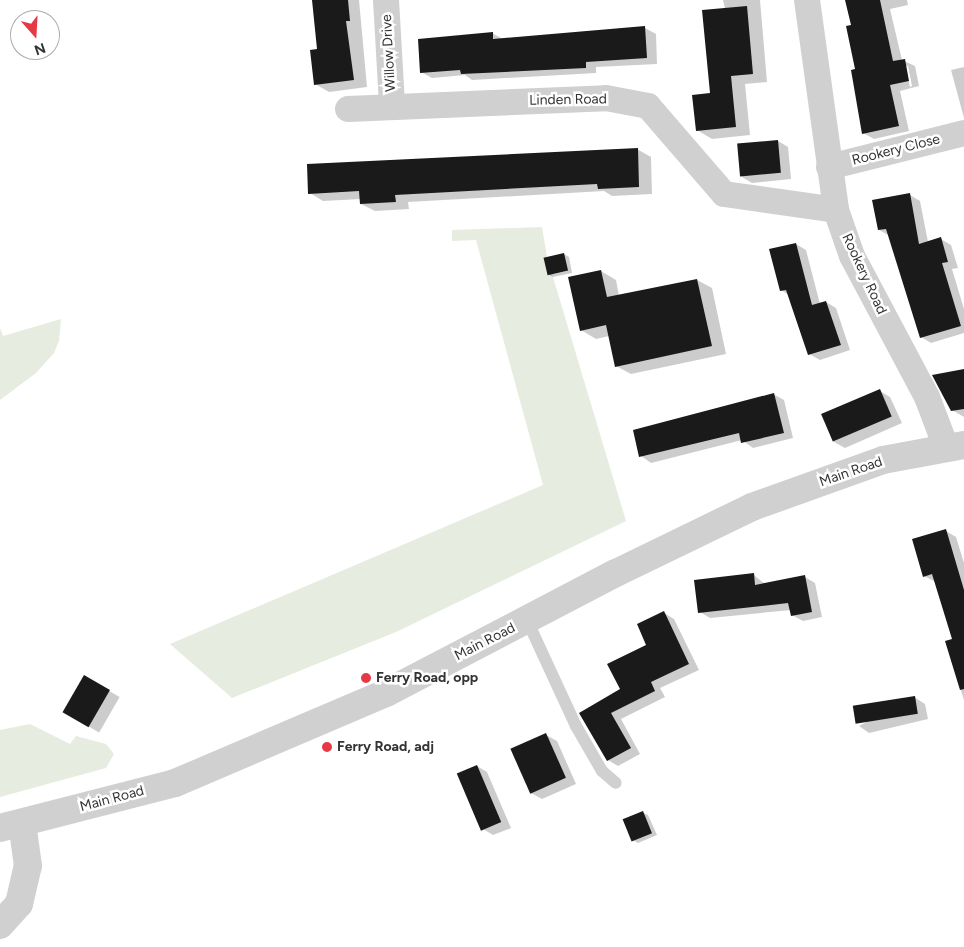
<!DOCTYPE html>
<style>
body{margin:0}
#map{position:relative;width:964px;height:947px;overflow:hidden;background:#fff;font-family:Figtree,sans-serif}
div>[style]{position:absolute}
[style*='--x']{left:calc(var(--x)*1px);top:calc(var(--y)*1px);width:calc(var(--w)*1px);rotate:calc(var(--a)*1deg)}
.green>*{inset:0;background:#e6ecdf}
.shadow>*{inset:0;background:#0003;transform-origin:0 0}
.building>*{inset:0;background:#1a1a1a;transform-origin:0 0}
.service>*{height:12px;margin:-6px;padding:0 6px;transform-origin:6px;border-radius:6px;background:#d0d0d0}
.minor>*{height:26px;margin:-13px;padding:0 13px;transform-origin:13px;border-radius:13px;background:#d0d0d0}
.tertiary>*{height:28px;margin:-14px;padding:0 14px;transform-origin:14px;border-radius:14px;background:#d0d0d0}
.dots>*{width:14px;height:14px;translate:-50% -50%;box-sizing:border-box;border:2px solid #fff;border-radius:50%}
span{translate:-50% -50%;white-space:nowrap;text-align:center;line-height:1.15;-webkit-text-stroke:5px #fff;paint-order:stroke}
.street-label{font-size:14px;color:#333}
.poi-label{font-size:14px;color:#333;font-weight:700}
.left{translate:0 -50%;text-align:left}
.north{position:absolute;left:10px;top:10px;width:50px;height:50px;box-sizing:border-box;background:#fff;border:1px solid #adadad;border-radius:50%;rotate:161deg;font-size:14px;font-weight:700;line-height:20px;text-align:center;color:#333}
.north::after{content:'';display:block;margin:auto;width:18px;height:22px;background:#e63946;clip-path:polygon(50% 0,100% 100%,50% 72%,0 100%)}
</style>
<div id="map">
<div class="green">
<i style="clip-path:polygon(542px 227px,547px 257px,626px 521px,396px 632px,232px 698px,170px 644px,543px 485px,476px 240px,452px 241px,452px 230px)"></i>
<i style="clip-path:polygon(61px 319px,59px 341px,54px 353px,36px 373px,0 400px,0 328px,3px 336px)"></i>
<i style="clip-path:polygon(30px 724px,70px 744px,76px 736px,106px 744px,114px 754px,106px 768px,0 797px,0 730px)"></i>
</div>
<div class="shadow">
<i style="clip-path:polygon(314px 0,359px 0,367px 87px,329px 92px,315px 84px,318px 50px)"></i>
<i style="clip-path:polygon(723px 0,760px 0,767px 82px,745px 84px,750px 135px,712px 139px,697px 130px,711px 94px,725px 9px)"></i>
<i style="clip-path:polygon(evenodd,846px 0,907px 0,908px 5px,890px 9px,902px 60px,915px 66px,919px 86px,900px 91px,909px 131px,874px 139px,863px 133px,852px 26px,846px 0,905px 66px,908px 66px,912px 86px,910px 87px,905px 66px)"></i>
<i style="clip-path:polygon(645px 28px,656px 34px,657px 64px,596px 67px,596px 73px,472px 80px,465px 75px,432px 78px,421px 72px,492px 33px,503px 39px)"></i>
<i style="clip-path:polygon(964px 67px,964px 118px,951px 70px)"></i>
<i style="clip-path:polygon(778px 141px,788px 147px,791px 179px,752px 183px,742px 177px)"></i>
<i style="clip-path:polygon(637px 149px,651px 157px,652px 194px,612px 196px,604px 191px,408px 202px,409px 209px,375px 211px,361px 204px,361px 199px,323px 201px,310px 193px)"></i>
<i style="clip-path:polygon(910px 195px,920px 201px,928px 242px,941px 239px,951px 245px,958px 268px,952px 269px,964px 309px,964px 333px,931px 343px,921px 337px,890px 236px,879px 230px)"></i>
<i style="clip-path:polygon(796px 244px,806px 250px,820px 304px,826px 302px,836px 308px,850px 350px,820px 360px,809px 354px,789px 295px,781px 290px)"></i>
<i style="clip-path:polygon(564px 254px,569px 257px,572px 273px,553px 277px,548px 274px)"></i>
<i style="clip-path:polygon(601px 271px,616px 280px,619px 296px,697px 280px,712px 288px,726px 354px,631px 374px,616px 366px,609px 336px,596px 339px,581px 330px)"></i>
<i style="clip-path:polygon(964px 370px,964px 417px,952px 410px)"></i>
<i style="clip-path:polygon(880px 391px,890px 397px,902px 423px,845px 448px,834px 442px,823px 415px)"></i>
<i style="clip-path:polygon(773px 394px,784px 400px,793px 438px,753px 448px,742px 440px,651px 463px,641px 456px)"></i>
<i style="clip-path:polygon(946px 531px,956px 537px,964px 563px,964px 700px,946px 642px,954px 640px,936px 582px,924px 576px)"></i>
<i style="clip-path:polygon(754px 575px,765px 584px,805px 577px,815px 583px,822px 617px,803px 621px,792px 615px,791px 610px,710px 618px,700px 612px)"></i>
<i style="clip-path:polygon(664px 613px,674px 619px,699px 670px,660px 688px,665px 697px,621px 719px,640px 754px,618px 766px,608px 760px,580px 713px,622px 690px)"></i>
<i style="left:85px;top:677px;width:40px;height:41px;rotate:30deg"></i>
<i style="clip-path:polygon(914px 697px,925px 704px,928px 719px,869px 733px,859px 726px)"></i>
<i style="clip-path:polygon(546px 735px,557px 741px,576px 784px,542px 799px,531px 793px)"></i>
<i style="clip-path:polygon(477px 766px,487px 772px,511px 828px,493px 835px,483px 829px)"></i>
<i style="clip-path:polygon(643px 813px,648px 815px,657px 835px,638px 843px,633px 840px)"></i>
</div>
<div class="building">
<i style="clip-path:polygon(312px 0,348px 0,350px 21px,346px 21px,354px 80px,314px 85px,310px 50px,317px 49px)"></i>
<i style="clip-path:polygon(845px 0,880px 0,893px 61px,905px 59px,909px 81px,890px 85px,899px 126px,862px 134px,851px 70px,855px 69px,846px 26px,851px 25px)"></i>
<i style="clip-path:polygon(747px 6px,753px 74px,731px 76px,736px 127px,696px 131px,692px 95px,710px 93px,702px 10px)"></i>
<i style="clip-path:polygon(645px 26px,647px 58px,586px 62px,586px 68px,461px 74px,460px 70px,420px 73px,418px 39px,493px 32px,493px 39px)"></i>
<i style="left:778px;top:140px;width:33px;height:41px;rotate:85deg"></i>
<i style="clip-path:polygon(638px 148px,639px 187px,598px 189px,597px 184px,395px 195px,396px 202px,360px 204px,359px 191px,308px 194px,307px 164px)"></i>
<i style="clip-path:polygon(910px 193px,919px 244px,941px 237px,948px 262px,942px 263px,961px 326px,920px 338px,886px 229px,878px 230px,872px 200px)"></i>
<i style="clip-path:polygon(796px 243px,812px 305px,826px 301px,841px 345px,808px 355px,786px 290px,780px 291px,769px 249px)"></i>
<i style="left:564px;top:253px;width:18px;height:21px;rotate:77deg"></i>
<i style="clip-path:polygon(601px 270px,607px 297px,697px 279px,712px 346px,615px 367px,606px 325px,580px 331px,568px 277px)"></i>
<i style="clip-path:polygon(964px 369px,964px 409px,951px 411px,932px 375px)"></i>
<i style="left:880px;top:389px;width:30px;height:64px;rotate:67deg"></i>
<i style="clip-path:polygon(774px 393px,784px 433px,741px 443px,739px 433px,639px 457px,633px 430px)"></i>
<i style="clip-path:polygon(946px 529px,964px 590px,964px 689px,960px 690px,945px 641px,952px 639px,932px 574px,923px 577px,912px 539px)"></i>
<i style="clip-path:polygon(754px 573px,755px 585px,805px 575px,812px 612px,791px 616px,788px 603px,698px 613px,694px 580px)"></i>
<i style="clip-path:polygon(664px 611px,689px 664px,651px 682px,655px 691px,611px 713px,631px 748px,607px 761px,579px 713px,620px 689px,607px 664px,646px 645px,637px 624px)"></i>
<i style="left:84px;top:675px;width:30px;height:43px;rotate:30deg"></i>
<i style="left:915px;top:696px;width:18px;height:63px;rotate:81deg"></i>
<i style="left:546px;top:733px;width:49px;height:39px;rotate:66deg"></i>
<i style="left:477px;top:765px;width:62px;height:22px;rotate:67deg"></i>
<i style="left:643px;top:811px;width:24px;height:22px;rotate:68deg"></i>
</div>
<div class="service">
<i style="--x:527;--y:620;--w:117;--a:65.2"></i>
<i style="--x:576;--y:726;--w:52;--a:60"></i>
<i style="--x:602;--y:771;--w:18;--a:41"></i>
</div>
<div class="minor">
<i style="--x:386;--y:0;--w:105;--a:86.7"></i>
<i style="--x:807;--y:0;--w:212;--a:82.1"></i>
<i style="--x:836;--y:210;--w:49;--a:70.8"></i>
<i style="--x:852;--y:256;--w:160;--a:62"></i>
<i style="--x:927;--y:397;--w:53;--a:69.2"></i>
<i style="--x:348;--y:109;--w:258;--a:-2.4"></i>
<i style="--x:606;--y:98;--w:43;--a:10.8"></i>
<i style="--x:648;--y:106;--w:116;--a:49.2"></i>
<i style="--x:724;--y:194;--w:113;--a:8.1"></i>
<i style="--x:829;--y:167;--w:139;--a:-14.1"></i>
</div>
<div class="tertiary">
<i style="--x:0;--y:828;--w:181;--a:-14.4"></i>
<i style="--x:175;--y:783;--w:229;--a:-23.1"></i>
<i style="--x:386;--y:693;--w:259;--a:-27.6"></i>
<i style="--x:616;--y:573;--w:151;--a:-25.9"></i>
<i style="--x:752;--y:507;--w:139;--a:-19.7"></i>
<i style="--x:883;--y:460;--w:82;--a:-10.5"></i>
<i style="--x:0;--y:925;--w:28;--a:-48"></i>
<i style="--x:19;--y:904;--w:39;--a:-77"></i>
<i style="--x:28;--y:866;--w:43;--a:-97.9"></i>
</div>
<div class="dots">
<i style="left:366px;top:678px;background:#e63946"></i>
<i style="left:327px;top:747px;background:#e63946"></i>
</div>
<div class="street-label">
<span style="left:389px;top:53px;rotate:-93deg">Willow Drive</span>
<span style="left:568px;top:100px;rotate:-1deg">Linden Road</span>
<span style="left:896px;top:150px;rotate:-14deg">Rookery Close</span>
<span style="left:864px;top:274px;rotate:65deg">Rookery Road</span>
<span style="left:851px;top:472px;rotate:-19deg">Main Road</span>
<span style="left:485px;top:642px;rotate:-27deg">Main Road</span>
<span style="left:112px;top:799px;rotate:-15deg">Main Road</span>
</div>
<div class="poi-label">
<span class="left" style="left:376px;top:678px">Ferry Road, opp</span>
<span class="left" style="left:337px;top:747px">Ferry Road, adj</span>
</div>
<div class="north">N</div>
</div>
